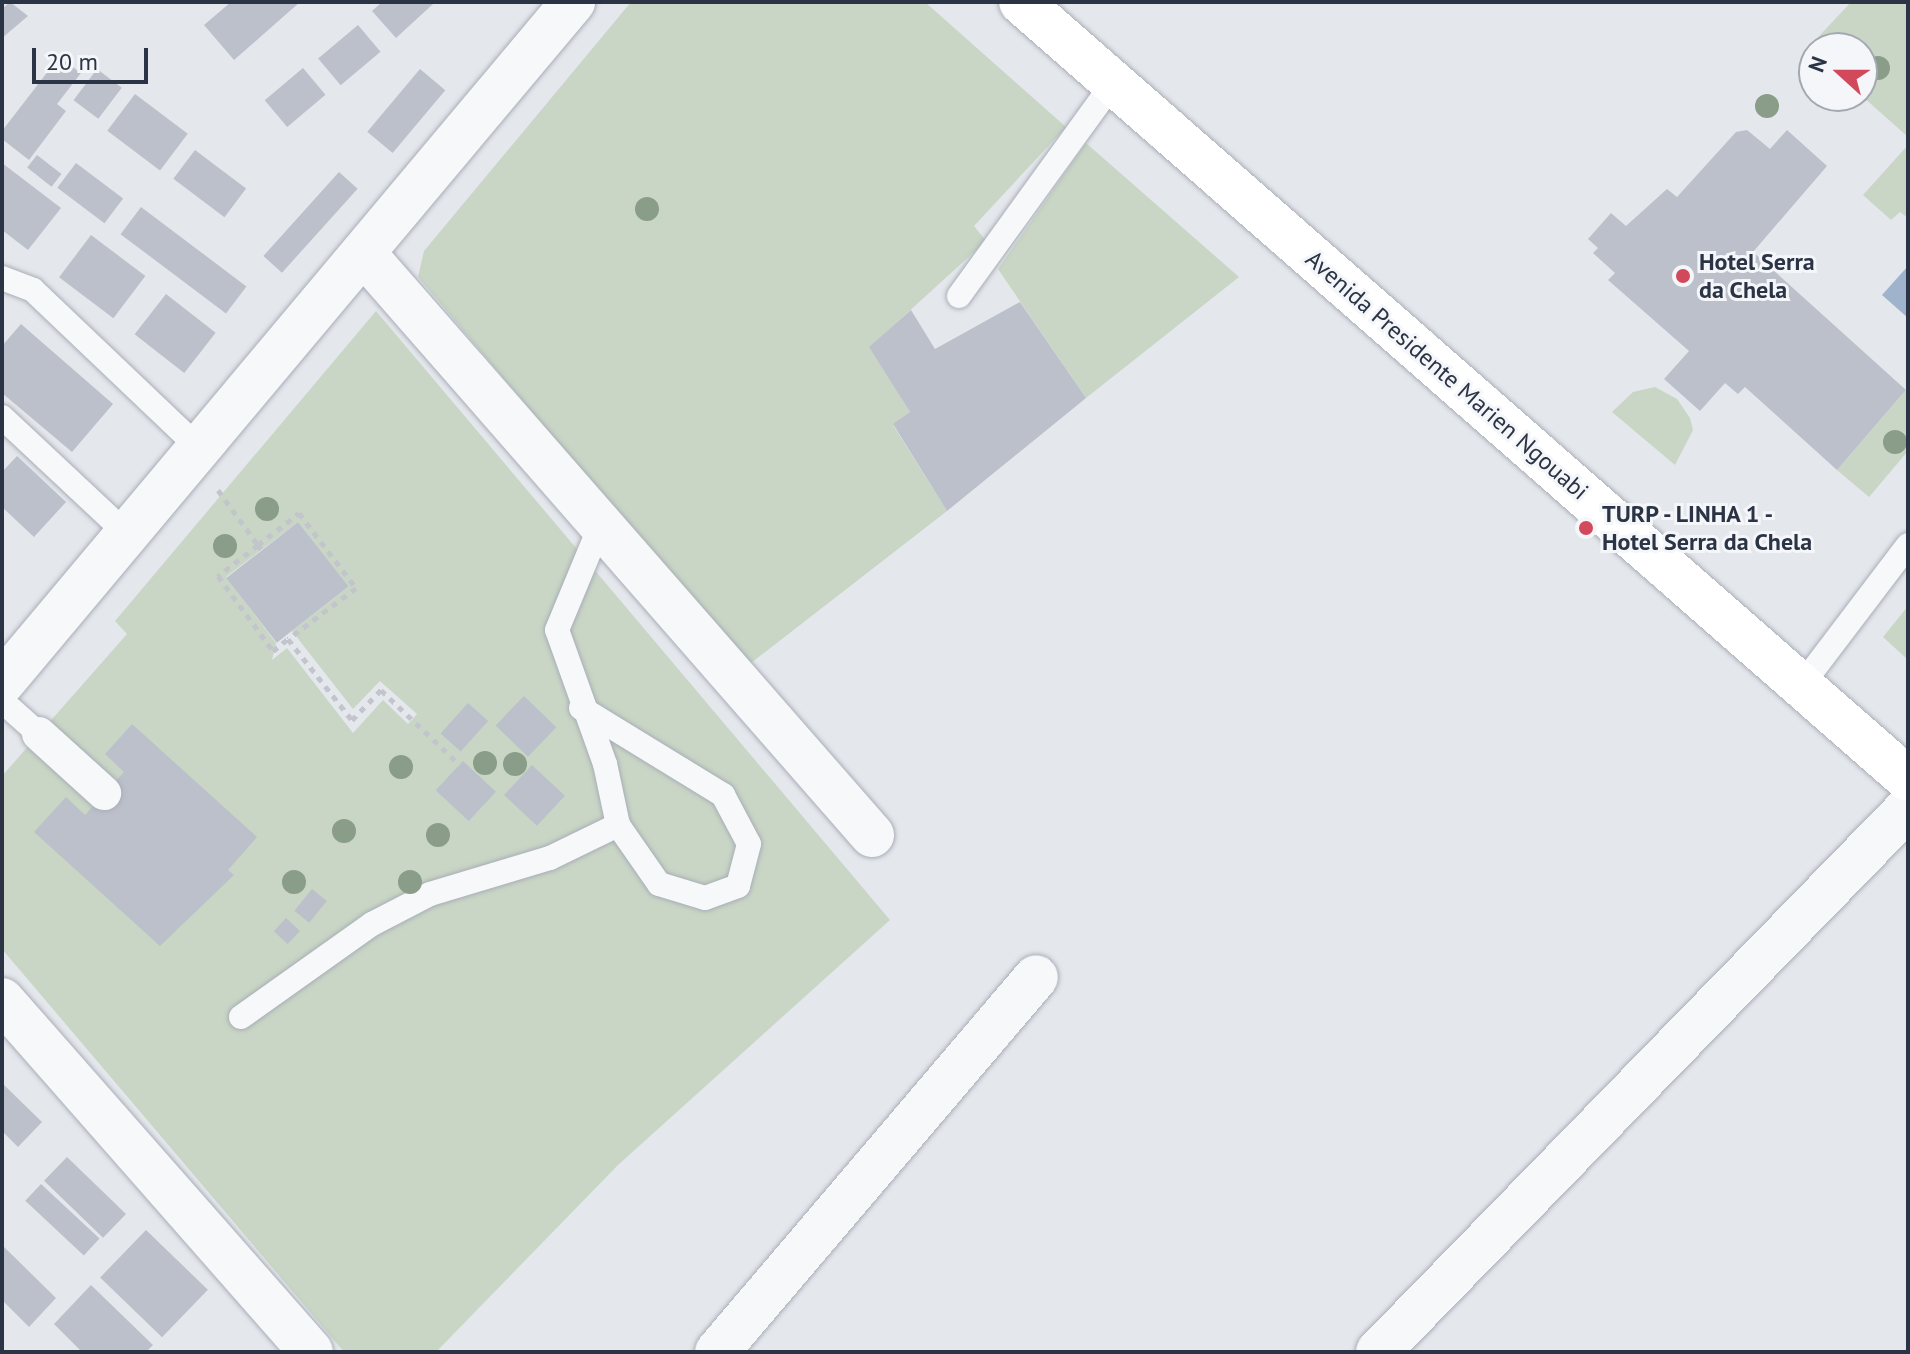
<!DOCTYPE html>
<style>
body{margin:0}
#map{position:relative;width:1910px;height:1354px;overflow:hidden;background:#e4e7ec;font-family:"PT Sans",sans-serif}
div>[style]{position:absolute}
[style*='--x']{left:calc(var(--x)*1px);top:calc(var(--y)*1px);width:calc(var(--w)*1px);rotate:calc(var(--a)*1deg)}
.green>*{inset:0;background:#c9d6c5}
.water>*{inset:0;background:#9fb4cc}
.building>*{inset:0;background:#bbc0ca;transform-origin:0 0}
.path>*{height:5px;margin-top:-2.5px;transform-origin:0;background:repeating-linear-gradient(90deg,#c2c5cb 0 6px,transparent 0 12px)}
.roads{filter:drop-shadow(0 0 2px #a9aeb7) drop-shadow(0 0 2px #a9aeb7)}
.service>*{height:24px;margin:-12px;padding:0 12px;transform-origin:12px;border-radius:12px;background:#f7f8fa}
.pedestrian>*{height:34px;margin:-17px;padding:0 17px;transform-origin:17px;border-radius:17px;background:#f7f8fa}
.minor>*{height:44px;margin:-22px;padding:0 22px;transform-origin:22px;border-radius:22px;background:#f7f8fa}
.primary>*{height:44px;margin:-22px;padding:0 22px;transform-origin:22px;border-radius:22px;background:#fff}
.trees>*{width:24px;height:24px;margin:-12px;border-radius:50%;background:#899d89}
.dots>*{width:22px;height:22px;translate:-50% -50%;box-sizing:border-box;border:4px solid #f4f6f9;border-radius:50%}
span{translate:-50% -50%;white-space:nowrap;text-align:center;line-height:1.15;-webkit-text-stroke:6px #f4f6f9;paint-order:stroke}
.poi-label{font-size:24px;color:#2b3445;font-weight:700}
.left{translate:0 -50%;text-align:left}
.street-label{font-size:24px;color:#2b3445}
.frame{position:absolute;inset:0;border:4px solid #2b3445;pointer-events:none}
.north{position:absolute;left:1798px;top:32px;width:80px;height:80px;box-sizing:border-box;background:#f4f6f9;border:2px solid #a4a8b1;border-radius:50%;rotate:291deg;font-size:22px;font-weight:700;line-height:32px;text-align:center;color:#2b3445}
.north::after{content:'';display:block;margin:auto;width:28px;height:36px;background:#d1495b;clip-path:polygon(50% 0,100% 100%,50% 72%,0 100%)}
.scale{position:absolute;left:32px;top:48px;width:116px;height:36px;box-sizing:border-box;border:4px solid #2b3445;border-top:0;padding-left:10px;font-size:24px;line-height:28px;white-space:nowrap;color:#2b3445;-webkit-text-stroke:6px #f4f6f9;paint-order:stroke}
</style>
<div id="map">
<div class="green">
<i style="clip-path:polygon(631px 2px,925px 2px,1066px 127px,974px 226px,986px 241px,870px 347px,910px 412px,893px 425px,947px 511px,747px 666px,418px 277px,424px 251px)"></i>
<i style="clip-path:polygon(1851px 2px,1908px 2px,1908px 137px,1862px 96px,1862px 48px,1814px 48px,1814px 53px,1808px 48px)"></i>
<i style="clip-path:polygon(1086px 143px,1239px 277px,1086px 398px,998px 269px)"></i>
<i style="clip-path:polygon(1908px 145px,1908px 218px,1900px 212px,1891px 220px,1863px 195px)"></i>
<i style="clip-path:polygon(evenodd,376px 311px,890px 920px,618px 1165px,436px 1352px,344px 1352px,2px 949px,2px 776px,127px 634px,115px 621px,376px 311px,298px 522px,348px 587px,292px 631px,353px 709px,380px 681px,417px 714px,408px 724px,383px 700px,353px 733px,287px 648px,272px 660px,276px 643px,226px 577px,298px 522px)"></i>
<i style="clip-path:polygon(1655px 387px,1677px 399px,1690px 418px,1693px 430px,1675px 465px,1612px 412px,1633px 392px)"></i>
<i style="clip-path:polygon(1908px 388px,1908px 451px,1869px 497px,1837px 470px)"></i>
<i style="clip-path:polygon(1908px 606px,1908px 660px,1883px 637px)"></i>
</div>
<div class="water">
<i style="clip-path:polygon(1908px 266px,1908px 318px,1882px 295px)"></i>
</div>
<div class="building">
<i style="clip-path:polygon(10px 2px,28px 16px,2px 38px,2px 9px)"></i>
<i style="clip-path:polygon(231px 2px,300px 2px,234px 60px,204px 25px)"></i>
<i style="clip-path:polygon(382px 2px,431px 2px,433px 4px,396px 38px,372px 11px)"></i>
<i style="left:358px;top:25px;width:35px;height:52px;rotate:50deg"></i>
<i style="clip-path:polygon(59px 57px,81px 73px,57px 104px,66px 111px,29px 160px,2px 139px,2px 131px)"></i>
<i style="left:303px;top:68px;width:35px;height:50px;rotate:50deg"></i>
<i style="left:97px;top:69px;width:31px;height:39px;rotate:37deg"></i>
<i style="left:420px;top:69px;width:33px;height:82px;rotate:40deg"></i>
<i style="left:135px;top:94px;width:66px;height:46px;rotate:37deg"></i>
<i style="clip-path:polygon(1747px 130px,1770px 149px,1787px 130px,1827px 166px,1753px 252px,1906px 390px,1837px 470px,1745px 387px,1738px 394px,1725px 383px,1700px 411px,1664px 379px,1689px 351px,1608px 280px,1615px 273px,1593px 253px,1598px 248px,1588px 239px,1611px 213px,1626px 226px,1667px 189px,1677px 197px,1736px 132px)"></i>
<i style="left:195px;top:150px;width:64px;height:36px;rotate:37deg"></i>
<i style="left:37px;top:155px;width:31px;height:16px;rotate:38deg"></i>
<i style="clip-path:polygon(2px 163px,61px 208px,28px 250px,2px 230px)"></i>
<i style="left:76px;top:163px;width:59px;height:31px;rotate:37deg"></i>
<i style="left:339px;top:172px;width:25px;height:113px;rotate:42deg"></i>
<i style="left:141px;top:207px;width:132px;height:34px;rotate:37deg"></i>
<i style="left:91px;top:235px;width:68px;height:53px;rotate:37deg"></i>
<i style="left:166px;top:294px;width:63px;height:51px;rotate:38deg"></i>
<i style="clip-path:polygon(1020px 302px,1086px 398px,947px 511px,893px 424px,910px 412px,869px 347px,911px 310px,935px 349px)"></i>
<i style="clip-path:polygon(21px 324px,113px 404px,72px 452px,2px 393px,2px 346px)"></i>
<i style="clip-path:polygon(17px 456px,66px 502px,34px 537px,2px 507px,2px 472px)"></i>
<i style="left:298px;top:522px;width:82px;height:91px;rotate:52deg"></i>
<i style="left:524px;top:696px;width:45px;height:41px;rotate:44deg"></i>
<i style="left:468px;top:703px;width:27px;height:41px;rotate:42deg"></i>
<i style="clip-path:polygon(132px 724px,257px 837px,228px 870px,234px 875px,160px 946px,34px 832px,66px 797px,85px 815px,124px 772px,105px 754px)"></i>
<i style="left:463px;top:761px;width:45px;height:40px;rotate:43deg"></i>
<i style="left:532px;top:765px;width:45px;height:41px;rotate:43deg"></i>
<i style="left:312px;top:889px;width:19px;height:28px;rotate:39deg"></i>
<i style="left:286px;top:918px;width:19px;height:18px;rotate:43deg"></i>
<i style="clip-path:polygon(2px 1083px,42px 1122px,18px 1147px,2px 1131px)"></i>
<i style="left:67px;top:1157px;width:82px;height:33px;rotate:44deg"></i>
<i style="left:41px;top:1184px;width:80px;height:23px;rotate:43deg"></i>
<i style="left:146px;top:1230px;width:86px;height:66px;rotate:44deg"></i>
<i style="clip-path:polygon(2px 1245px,56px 1298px,29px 1327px,2px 1300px)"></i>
<i style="clip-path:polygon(91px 1285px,153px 1345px,146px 1352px,82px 1352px,54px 1324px)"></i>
</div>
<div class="path">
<i style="--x:218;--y:490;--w:68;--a:54"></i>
<i style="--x:258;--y:545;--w:51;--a:142.2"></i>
<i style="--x:218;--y:576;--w:93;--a:53.7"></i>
<i style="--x:273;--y:651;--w:19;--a:-39"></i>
<i style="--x:261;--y:549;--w:5;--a:-127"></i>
<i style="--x:258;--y:545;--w:52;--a:-38"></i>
<i style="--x:299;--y:513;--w:94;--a:52.8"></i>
<i style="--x:356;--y:588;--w:85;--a:143.1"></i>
<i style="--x:288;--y:639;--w:103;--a:51.7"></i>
<i style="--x:352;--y:720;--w:42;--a:-46"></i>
<i style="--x:381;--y:690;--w:109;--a:43.5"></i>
</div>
<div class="roads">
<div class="service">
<i style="--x:2;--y:278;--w:33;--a:21"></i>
<i style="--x:33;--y:290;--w:231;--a:43.6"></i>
<i style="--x:959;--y:296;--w:263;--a:-54.1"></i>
<i style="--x:2;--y:417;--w:173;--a:43.1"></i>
<i style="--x:1801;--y:686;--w:177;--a:-52.8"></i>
<i style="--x:2;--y:701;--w:50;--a:41.7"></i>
<i style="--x:581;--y:708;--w:167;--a:31.5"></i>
<i style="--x:723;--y:795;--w:55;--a:62"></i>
<i style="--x:749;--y:844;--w:43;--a:104.7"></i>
<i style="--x:738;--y:886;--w:35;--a:160"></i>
<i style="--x:705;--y:898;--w:48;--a:-163.1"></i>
<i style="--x:659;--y:884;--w:72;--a:-124.8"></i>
<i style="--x:241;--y:1017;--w:161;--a:-35.4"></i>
<i style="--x:372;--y:924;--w:65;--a:-27.3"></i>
<i style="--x:430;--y:894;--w:125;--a:-16.7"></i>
<i style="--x:550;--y:858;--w:76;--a:-25.9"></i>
<i style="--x:618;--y:825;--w:62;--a:-102"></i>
<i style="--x:605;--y:764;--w:142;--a:-109.7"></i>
<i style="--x:557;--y:630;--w:113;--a:-67.5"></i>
</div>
<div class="pedestrian">
<i style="--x:39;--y:734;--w:88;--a:42.2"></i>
</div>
<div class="minor">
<i style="--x:366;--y:256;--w:769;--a:48.85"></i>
<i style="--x:2;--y:683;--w:889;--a:-50.02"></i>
<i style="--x:2;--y:1000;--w:468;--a:48.7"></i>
<i style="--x:717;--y:1352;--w:492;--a:-49.6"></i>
<i style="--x:1378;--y:1352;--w:759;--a:-45.75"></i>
</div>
<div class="primary">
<i style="--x:1021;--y:2;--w:1179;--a:41.22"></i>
</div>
</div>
<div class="trees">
<i style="left:1878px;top:68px"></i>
<i style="left:1767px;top:106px"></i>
<i style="left:647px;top:209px"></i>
<i style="left:1895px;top:442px"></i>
<i style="left:267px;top:509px"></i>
<i style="left:225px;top:546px"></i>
<i style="left:485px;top:763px"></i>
<i style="left:515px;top:764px"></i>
<i style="left:401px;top:767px"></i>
<i style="left:344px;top:831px"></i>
<i style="left:438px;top:835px"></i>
<i style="left:294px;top:882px"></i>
<i style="left:410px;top:882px"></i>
</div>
<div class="dots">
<i style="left:1683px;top:276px;background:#d1495b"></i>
<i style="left:1586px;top:528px;background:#d1495b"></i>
</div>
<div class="poi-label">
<span class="left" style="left:1699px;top:276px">Hotel Serra<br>da Chela</span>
<span class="left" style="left:1602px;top:528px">TURP - LINHA 1 -<br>Hotel Serra da Chela</span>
</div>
<div class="street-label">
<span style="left:1447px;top:375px;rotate:41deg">Avenida Presidente Marien Ngouabi</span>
</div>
<div class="frame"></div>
<div class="north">N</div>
<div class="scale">20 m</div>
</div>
